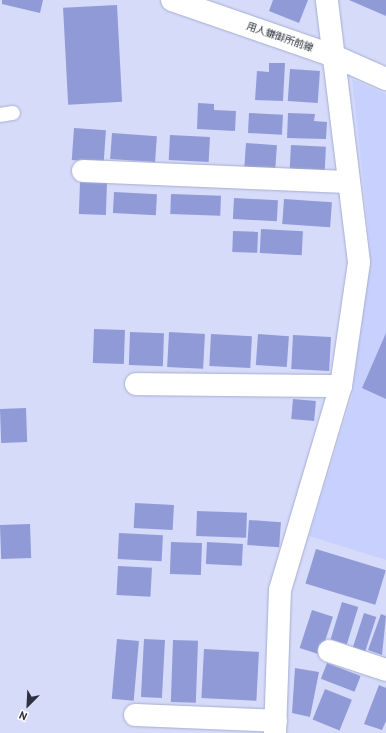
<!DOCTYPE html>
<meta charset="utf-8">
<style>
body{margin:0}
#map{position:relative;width:386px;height:733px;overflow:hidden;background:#d5dbf9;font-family:"PT Sans","Noto Sans JP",sans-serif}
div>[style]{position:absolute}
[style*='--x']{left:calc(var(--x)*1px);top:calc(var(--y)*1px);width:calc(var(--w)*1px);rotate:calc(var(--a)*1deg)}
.built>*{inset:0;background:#c8d1fd}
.building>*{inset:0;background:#909ad7;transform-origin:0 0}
.roads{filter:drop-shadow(0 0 1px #a6add1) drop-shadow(0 0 1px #a6add1)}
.lane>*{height:14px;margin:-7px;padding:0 7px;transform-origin:7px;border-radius:7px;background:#fff}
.street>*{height:22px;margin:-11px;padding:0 11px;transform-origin:11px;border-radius:11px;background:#fff}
span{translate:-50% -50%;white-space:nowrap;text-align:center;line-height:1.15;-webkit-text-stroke:3px #fefefe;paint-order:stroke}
.street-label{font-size:10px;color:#2e313f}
.north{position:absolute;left:8px;top:685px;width:40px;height:40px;-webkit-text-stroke:3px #fefefe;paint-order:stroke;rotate:204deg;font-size:11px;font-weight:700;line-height:16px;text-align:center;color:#2e313f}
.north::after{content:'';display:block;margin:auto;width:14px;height:18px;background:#2e313f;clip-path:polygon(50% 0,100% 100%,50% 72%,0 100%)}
</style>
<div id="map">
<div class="built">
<i style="clip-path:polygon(352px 79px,386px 94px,386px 560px,309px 536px,352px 396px,370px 248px)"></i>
</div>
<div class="building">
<i style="clip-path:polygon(2px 0,43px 0,40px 13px,2px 4px)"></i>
<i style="clip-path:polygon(273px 0,308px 0,299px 23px,269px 11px)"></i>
<i style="clip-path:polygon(349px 0,386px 0,386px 16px)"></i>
<i style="left:117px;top:5px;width:97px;height:54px;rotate:87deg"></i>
<i style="clip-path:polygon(269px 63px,285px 63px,283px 101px,255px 100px,257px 71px,269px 72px)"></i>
<i style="left:290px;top:69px;width:30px;height:32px;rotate:4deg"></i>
<i style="clip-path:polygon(198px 103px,214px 104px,214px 110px,236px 111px,235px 131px,197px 129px)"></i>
<i style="left:249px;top:113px;width:34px;height:20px;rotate:3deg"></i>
<i style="clip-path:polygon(288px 113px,315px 114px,314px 121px,327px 122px,326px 139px,287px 138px)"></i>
<i style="left:74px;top:128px;width:32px;height:32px;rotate:4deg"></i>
<i style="left:112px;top:133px;width:45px;height:26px;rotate:4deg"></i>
<i style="left:170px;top:135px;width:40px;height:25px;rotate:3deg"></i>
<i style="left:246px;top:143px;width:31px;height:25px;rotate:4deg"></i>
<i style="left:291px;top:145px;width:35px;height:25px;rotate:3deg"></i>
<i style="left:80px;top:182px;width:27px;height:32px;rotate:2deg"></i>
<i style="left:114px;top:192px;width:43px;height:21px;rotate:3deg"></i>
<i style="left:171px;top:194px;width:50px;height:20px;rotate:2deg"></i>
<i style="left:234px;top:198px;width:44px;height:21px;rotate:3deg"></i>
<i style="left:284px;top:199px;width:48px;height:25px;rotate:4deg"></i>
<i style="left:261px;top:229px;width:42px;height:24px;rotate:3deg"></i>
<i style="left:233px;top:231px;width:25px;height:21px;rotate:2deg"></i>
<i style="left:94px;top:329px;width:31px;height:34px;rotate:2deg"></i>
<i style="left:130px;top:332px;width:34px;height:33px;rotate:2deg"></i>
<i style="left:169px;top:332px;width:36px;height:35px;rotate:3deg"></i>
<i style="clip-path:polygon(386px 333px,386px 399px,362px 388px)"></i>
<i style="left:211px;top:334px;width:41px;height:32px;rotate:3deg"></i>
<i style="left:258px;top:334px;width:31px;height:31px;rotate:4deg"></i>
<i style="left:293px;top:335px;width:38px;height:34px;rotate:3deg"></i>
<i style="left:293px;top:399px;width:23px;height:20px;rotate:5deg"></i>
<i style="left:26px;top:408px;width:34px;height:26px;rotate:88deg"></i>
<i style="left:135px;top:503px;width:39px;height:25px;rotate:3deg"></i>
<i style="left:197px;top:511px;width:50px;height:25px;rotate:2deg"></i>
<i style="left:249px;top:520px;width:32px;height:25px;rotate:4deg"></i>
<i style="left:30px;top:524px;width:34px;height:30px;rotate:88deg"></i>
<i style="left:119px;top:533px;width:44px;height:26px;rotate:3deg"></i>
<i style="left:171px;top:542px;width:31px;height:32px;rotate:2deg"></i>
<i style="left:207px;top:542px;width:36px;height:22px;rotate:3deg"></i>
<i style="left:316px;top:549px;width:73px;height:36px;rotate:17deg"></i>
<i style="left:118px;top:566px;width:34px;height:29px;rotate:3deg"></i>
<i style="left:342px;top:602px;width:17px;height:39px;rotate:17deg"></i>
<i style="left:312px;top:610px;width:22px;height:40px;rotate:18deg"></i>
<i style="left:364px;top:613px;width:13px;height:36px;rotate:18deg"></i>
<i style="clip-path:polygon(381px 614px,386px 616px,382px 655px,368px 650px)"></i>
<i style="left:117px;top:639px;width:22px;height:60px;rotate:5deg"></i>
<i style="left:144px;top:639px;width:21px;height:58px;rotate:3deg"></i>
<i style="left:173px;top:640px;width:25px;height:62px;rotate:2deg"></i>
<i style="left:204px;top:649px;width:55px;height:49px;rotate:3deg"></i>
<i style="left:327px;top:663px;width:36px;height:17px;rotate:21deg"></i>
<i style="clip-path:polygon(295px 668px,319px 672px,310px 717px,292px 713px)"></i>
<i style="clip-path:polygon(379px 685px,386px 688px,386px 721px,382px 730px,364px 724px)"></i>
<i style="left:325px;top:689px;width:29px;height:33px;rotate:22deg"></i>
</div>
<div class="roads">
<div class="lane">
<i style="--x:0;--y:115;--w:13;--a:-9"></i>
</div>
<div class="street">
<i style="--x:172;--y:0;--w:171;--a:19.1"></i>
<i style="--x:334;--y:56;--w:57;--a:23.9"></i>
<i style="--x:83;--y:171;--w:265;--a:2.4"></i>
<i style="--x:136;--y:384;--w:205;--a:0.6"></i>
<i style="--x:329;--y:651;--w:60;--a:18.4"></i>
<i style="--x:135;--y:715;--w:141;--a:2.4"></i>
<i style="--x:275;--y:733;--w:143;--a:-88"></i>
<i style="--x:280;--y:590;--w:213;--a:-73.4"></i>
<i style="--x:341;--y:386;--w:125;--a:-81.7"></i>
<i style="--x:359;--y:262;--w:264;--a:-97"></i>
</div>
</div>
<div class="street-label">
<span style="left:280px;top:37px;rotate:19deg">用人鎌御所前線</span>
</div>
<div class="north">N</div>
</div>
